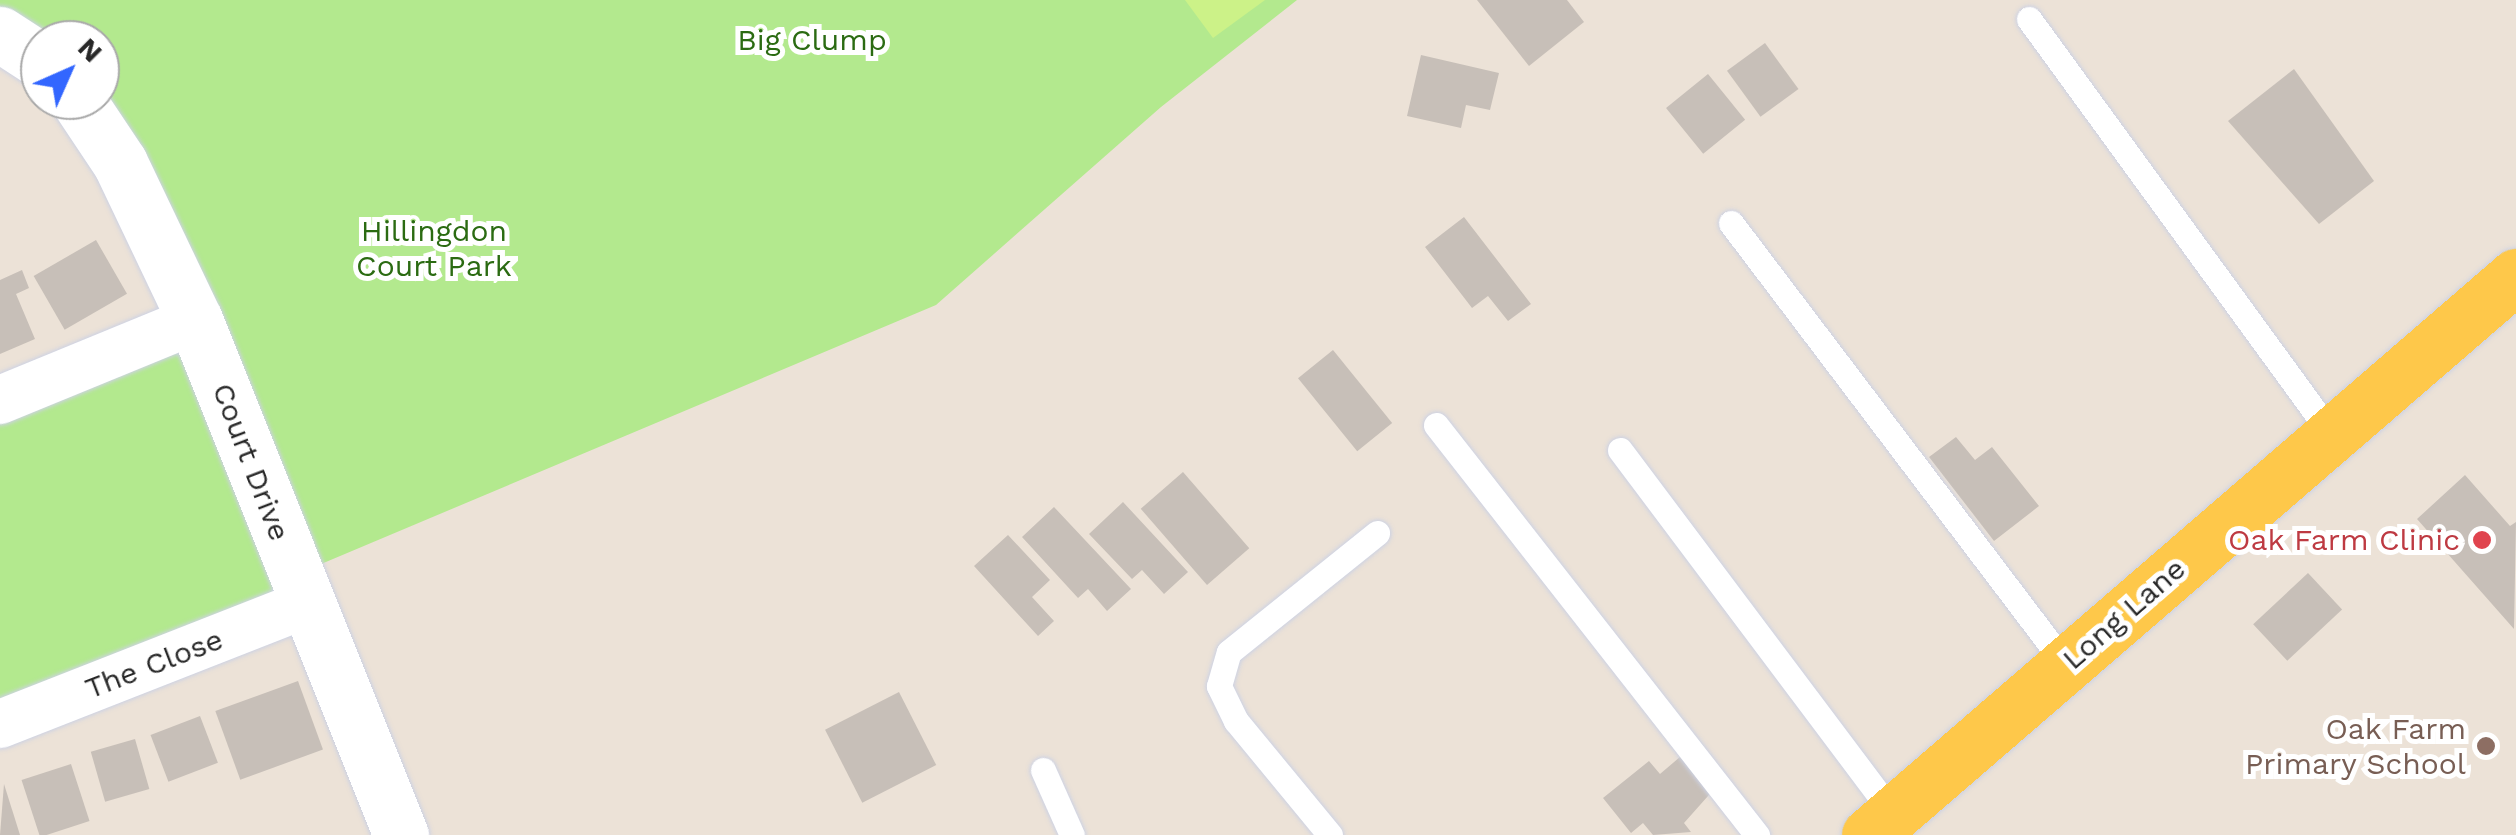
<!DOCTYPE html>
<style>
body{margin:0}
#map{position:relative;width:2516px;height:835px;overflow:hidden;background:#ece2d7;font-family:"Work Sans",sans-serif}
div>[style]{position:absolute}
[style*='--x']{left:calc(var(--x)*1px);top:calc(var(--y)*1px);width:calc(var(--w)*1px);rotate:calc(var(--a)*1deg)}
.green>*{inset:0;background:#b3e98e}
.pitch>*{inset:0;background:#ccf288}
.building>*{inset:0;background:#c7bfb8;transform-origin:0 0}
.roads{filter:drop-shadow(0 0 2px #cdd2e3) drop-shadow(0 0 2px #cdd2e3)}
.service>*{height:25px;margin:-12.5px;padding:0 12.5px;transform-origin:12.5px;border-radius:12.5px;background:#fff}
.minor>*{height:48px;margin:-24px;padding:0 24px;transform-origin:24px;border-radius:24px;background:#fff}
.tertiary>*{height:55px;margin:-27.5px;padding:0 27.5px;transform-origin:27.5px;border-radius:27.5px;background:#fff}
.primary>*{height:55px;margin:-27.5px;padding:0 27.5px;transform-origin:27.5px;border-radius:27.5px;background:#fec84a}
.dots>*{width:28px;height:28px;translate:-50% -50%;box-sizing:border-box;border:5px solid #fff;border-radius:50%}
span{translate:-50% -50%;white-space:nowrap;text-align:center;line-height:1.15;-webkit-text-stroke:10px #fff;paint-order:stroke}
.park-label{font-size:30px;color:#2b6b12}
.street-label{font-size:30px;color:#282828}
.health-label{font-size:30px;color:#be3a42}
.right{translate:-100% -50%;text-align:right}
.education-label{font-size:30px;color:#785e54}
.north{position:absolute;left:20px;top:20px;width:100px;height:100px;box-sizing:border-box;background:#fff;border:2px solid #a9a9a9;border-radius:50%;rotate:45deg;font-size:28px;font-weight:700;line-height:40px;text-align:center;color:#282828}
.north::after{content:'';display:block;margin:auto;width:35px;height:45px;background:#3266ff;clip-path:polygon(50% 0,100% 100%,50% 72%,0 100%)}
</style>
<div id="map">
<div class="green">
<i style="clip-path:polygon(0 0,1297px 0,1161px 107px,936px 305px,295px 575px,308px 603px,0 724px,0 400px,195px 320px,100px 100px,100px 40px,0 34px)"></i>
</div>
<div class="pitch">
<i style="clip-path:polygon(1185px 0,1265px 0,1213px 38px)"></i>
</div>
<div class="building">
<i style="clip-path:polygon(1477px 0,1567px 0,1584px 22px,1529px 66px)"></i>
<i style="left:1765px;top:43px;width:57px;height:47px;rotate:54deg"></i>
<i style="clip-path:polygon(1421px 55px,1499px 73px,1490px 110px,1466px 105px,1461px 128px,1407px 116px)"></i>
<i style="clip-path:polygon(2294px 69px,2374px 181px,2319px 224px,2228px 121px)"></i>
<i style="left:1708px;top:74px;width:59px;height:54px;rotate:51deg"></i>
<i style="clip-path:polygon(1464px 217px,1531px 304px,1508px 321px,1488px 296px,1472px 308px,1425px 247px)"></i>
<i style="left:96px;top:240px;width:62px;height:72px;rotate:60deg"></i>
<i style="clip-path:polygon(22px 270px,29px 288px,16px 294px,35px 339px,0 354px,0 280px)"></i>
<i style="left:1333px;top:350px;width:94px;height:45px;rotate:51deg"></i>
<i style="clip-path:polygon(1956px 437px,1975px 460px,1992px 447px,2039px 506px,1994px 541px,1929px 457px)"></i>
<i style="left:1183px;top:472px;width:101px;height:56px;rotate:49deg"></i>
<i style="clip-path:polygon(2465px 475px,2510px 526px,2516px 522px,2514px 629px,2417px 519px)"></i>
<i style="clip-path:polygon(1123px 502px,1188px 572px,1164px 594px,1142px 570px,1132px 579px,1089px 534px)"></i>
<i style="clip-path:polygon(1054px 507px,1131px 589px,1107px 611px,1088px 589px,1078px 598px,1022px 537px)"></i>
<i style="clip-path:polygon(1008px 535px,1050px 580px,1032px 597px,1054px 621px,1038px 636px,974px 566px)"></i>
<i style="left:2308px;top:573px;width:50px;height:75px;rotate:47deg"></i>
<i style="left:298px;top:681px;width:73px;height:88px;rotate:70deg"></i>
<i style="left:899px;top:692px;width:82px;height:83px;rotate:63deg"></i>
<i style="left:200px;top:716px;width:50px;height:53px;rotate:69deg"></i>
<i style="left:135px;top:739px;width:52px;height:46px;rotate:74deg"></i>
<i style="clip-path:polygon(1687px 751px,1716px 787px,1684px 823px,1691px 832px,1653px 835px,1643px 823px,1631px 833px,1603px 798px,1649px 761px,1660px 774px)"></i>
<i style="left:71px;top:764px;width:60px;height:52px;rotate:72deg"></i>
<i style="clip-path:polygon(4px 784px,20px 835px,0 835px)"></i>
</div>
<div class="roads">
<div class="service">
<i style="--x:2029;--y:19;--w:515;--a:53.93"></i>
<i style="--x:1731;--y:223;--w:555;--a:52.84"></i>
<i style="--x:1436;--y:425;--w:521;--a:51.94"></i>
<i style="--x:1620;--y:450;--w:455;--a:53.1"></i>
<i style="--x:1043;--y:770;--w:71;--a:66"></i>
<i style="--x:1330;--y:835;--w:148;--a:-129.5"></i>
<i style="--x:1236;--y:721;--w:39;--a:-116"></i>
<i style="--x:1219;--y:686;--w:35;--a:-74"></i>
<i style="--x:1229;--y:652;--w:190;--a:-38.8"></i>
</div>
<div class="minor">
<i style="--x:0;--y:400;--w:211;--a:-22.3"></i>
<i style="--x:0;--y:724;--w:331;--a:-21.4"></i>
</div>
<div class="tertiary">
<i style="--x:0;--y:34;--w:48;--a:33"></i>
<i style="--x:78;--y:100;--w:76;--a:56.3"></i>
<i style="--x:120;--y:163;--w:174;--a:64.5"></i>
<i style="--x:195;--y:320;--w:555;--a:68.2"></i>
</div>
<div class="primary">
<i style="--x:1869;--y:835;--w:855;--a:-40.83"></i>
</div>
</div>
<div class="dots">
<i style="left:2482px;top:540px;background:#e0444e"></i>
<i style="left:2486px;top:746px;background:#8d6e63"></i>
</div>
<div class="park-label">
<span style="left:812px;top:40px">Big Clump</span>
<span style="left:434px;top:248px">Hillingdon<br>Court Park</span>
</div>
<div class="street-label">
<span style="left:251px;top:462px;rotate:69deg">Court Drive</span>
<span style="left:2124px;top:614px;rotate:-41deg">Long Lane</span>
<span style="left:154px;top:664px;rotate:-21deg">The Close</span>
</div>
<div class="health-label">
<span class="right" style="left:2460px;top:540px">Oak Farm Clinic</span>
</div>
<div class="education-label">
<span class="right" style="left:2466px;top:746px">Oak Farm<br>Primary School</span>
</div>
<div class="north">N</div>
</div>
